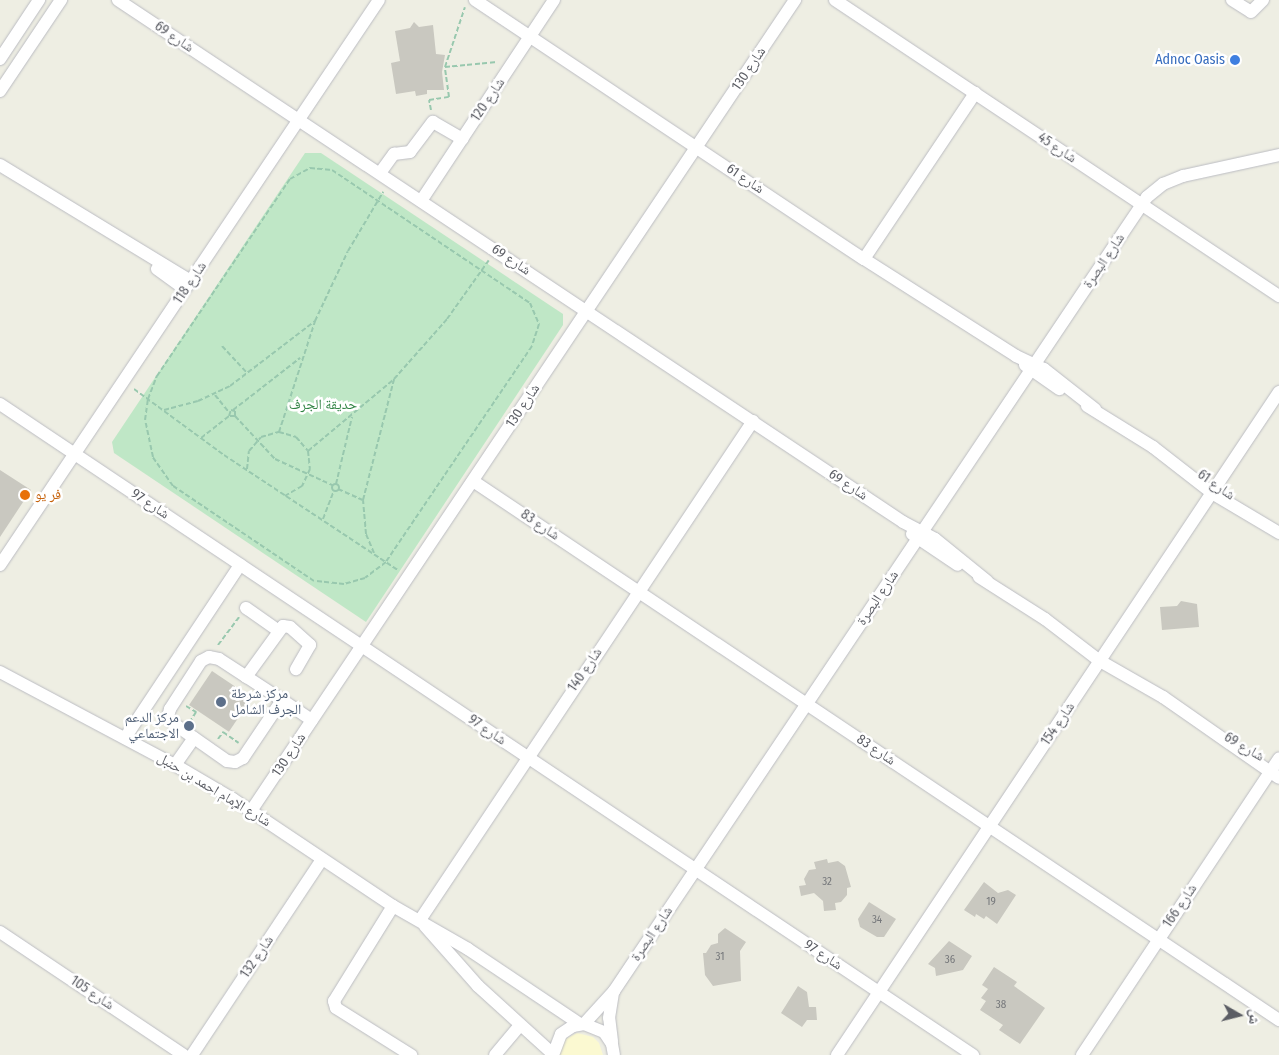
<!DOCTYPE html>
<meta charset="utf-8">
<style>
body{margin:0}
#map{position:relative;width:1279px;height:1055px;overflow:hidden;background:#eeeee3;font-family:"Fira Sans Condensed","Noto Naskh Arabic",sans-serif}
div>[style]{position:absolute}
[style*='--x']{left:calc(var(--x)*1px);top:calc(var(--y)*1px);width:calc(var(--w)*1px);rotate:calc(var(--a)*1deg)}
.green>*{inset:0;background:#bfe7c6}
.sand>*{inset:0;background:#fbf9d1}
.building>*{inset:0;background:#c9c8c0;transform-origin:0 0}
.path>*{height:2px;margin-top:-1px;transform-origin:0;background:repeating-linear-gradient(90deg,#98c8ae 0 5px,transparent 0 7.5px)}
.path>.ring{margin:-1px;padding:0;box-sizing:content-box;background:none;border:2px solid #98c8ae;border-radius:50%}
.roads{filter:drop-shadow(0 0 1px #bbbcc2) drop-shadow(0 0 1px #bbbcc2)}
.minor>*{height:12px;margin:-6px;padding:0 6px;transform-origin:6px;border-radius:6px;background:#fff}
.dots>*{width:14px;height:14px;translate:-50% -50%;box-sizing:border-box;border:2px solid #fff;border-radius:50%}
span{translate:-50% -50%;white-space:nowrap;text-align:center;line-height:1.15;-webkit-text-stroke:5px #fff;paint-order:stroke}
.number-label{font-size:11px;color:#76787b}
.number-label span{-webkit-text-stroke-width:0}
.street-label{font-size:14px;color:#5b5d64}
.shop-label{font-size:14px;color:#366cbe}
.right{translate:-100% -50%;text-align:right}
.park-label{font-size:14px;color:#328445}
.food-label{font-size:14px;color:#c56008}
.left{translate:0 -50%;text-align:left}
.service-label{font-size:14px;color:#4e5e75}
.north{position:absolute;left:1214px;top:990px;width:50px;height:50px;-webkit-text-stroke:4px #fff;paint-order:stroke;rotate:98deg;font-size:14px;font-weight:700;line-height:20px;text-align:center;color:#5b5d64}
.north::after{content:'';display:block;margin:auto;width:18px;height:22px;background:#5b5d64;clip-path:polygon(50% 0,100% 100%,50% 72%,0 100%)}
</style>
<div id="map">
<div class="green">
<i style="clip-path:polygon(305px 153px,321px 153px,563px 314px,563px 325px,366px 622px,114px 453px,112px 442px)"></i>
</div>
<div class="sand">
<i style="clip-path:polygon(577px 1033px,593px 1037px,599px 1043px,603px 1055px,557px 1055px,562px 1041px)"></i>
</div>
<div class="building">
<i style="clip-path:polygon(414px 22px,419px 27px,433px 25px,436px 54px,445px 55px,442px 72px,444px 90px,427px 90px,427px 94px,416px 96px,415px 91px,396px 94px,391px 63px,400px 61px,395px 31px,410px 28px)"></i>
<i style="clip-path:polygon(0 470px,31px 490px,0 537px)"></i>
<i style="clip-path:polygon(1181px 601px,1197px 604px,1199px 627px,1162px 630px,1160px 607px,1177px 606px)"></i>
<i style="left:212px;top:671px;width:48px;height:41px;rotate:34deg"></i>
<i style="clip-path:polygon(827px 859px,828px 863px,838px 861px,845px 866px,851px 887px,847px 888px,847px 895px,841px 902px,835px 903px,836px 910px,824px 911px,823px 901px,814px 893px,801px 896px,799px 886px,806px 885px,804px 879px,809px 870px,816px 869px,814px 862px)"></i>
<i style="clip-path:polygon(984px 882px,998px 893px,1008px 890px,1016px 895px,997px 924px,986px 916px,984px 919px,976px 914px,975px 917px,964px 910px)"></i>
<i style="clip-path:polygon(869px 902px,896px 919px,884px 937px,877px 937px,860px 927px,858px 919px)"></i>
<i style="clip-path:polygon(725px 928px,746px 942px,740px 951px,741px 981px,713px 986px,705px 975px,703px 953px,706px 953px,711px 945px,718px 943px,718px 934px)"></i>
<i style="clip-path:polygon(949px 941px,972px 956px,963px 970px,936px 976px,935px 968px,928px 964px)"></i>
<i style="clip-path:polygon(994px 967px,1017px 982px,1014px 986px,1045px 1008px,1020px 1044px,999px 1030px,1003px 1025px,980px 1010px,986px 1001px,981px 998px,988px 989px,982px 985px)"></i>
<i style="clip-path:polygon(798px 986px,807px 992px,809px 1007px,816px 1007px,817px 1020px,807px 1020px,802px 1027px,781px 1013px)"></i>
</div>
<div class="path">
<i style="--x:445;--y:67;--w:52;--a:-5.5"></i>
<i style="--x:431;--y:110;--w:10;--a:-101"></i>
<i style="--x:429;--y:100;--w:20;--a:-9"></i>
<i style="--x:449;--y:97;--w:30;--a:-98"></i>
<i style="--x:445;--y:67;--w:63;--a:-71.6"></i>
<i style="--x:310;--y:168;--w:22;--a:5"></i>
<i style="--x:332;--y:170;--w:239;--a:33.9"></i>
<i style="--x:530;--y:303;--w:23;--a:67"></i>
<i style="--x:539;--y:324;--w:23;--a:108"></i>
<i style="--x:532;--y:346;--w:261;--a:124.1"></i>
<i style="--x:386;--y:562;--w:26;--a:143"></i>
<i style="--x:365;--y:578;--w:22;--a:164"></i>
<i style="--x:344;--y:584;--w:30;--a:-174"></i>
<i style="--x:314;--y:581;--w:170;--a:-146"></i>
<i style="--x:173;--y:486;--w:35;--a:-125"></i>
<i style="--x:153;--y:457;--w:38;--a:-102"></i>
<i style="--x:145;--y:420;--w:21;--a:-82"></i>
<i style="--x:148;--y:399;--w:25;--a:-69"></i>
<i style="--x:157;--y:376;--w:238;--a:-56"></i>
<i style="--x:290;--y:179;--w:23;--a:-29"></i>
<i style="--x:222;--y:346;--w:37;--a:47"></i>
<i style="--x:134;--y:389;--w:112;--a:36.3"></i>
<i style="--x:224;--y:455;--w:209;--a:33.5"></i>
<i style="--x:215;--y:395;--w:22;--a:51"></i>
<i style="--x:164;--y:410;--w:35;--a:-15"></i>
<i style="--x:198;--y:401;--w:35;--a:-25"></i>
<i style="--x:230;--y:386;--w:107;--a:-37.4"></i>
<i style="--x:233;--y:410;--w:85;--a:-37.8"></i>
<i style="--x:235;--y:416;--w:59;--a:47.1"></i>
<i style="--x:275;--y:459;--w:63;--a:24.5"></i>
<i style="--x:279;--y:432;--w:117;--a:-72"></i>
<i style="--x:315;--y:321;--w:77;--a:-64.8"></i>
<i style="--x:348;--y:251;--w:69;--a:-59.3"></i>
<i style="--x:201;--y:438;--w:36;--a:-38"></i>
<i style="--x:229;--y:416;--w:6;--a:-72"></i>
<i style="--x:231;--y:410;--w:4;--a:14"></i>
<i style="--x:235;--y:411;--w:5;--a:90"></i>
<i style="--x:235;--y:416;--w:6;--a:180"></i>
<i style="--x:308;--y:451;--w:112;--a:-39.9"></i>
<i style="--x:394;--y:379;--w:80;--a:-48.5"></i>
<i style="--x:447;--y:319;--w:72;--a:-54.6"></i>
<i style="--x:247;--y:469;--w:18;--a:-84"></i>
<i style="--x:249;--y:451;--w:18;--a:-49"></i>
<i style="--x:261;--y:437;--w:19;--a:-16"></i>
<i style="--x:279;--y:432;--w:18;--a:16"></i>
<i style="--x:296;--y:437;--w:18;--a:49"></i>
<i style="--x:308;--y:451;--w:18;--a:84"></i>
<i style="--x:310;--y:469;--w:19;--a:115"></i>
<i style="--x:302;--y:486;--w:20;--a:150"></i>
<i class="ring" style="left:331.5px;top:483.5px;width:5px;height:5px"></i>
<i style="--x:336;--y:484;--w:69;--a:-76.6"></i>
<i style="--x:338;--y:489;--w:27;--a:24"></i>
<i style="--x:323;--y:519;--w:30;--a:-69"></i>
<i style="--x:374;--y:553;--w:21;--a:-113"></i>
<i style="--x:366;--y:534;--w:34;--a:-95"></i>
<i style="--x:363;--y:500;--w:125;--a:-75.6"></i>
<i style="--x:218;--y:645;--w:35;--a:-53"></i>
<i style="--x:186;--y:706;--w:12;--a:31"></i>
<i style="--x:196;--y:712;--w:9;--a:122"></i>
<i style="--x:218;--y:739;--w:9;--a:-54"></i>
<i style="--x:223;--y:732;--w:19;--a:35"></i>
</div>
<div class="roads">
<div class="minor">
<i style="--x:118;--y:0;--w:943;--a:33.62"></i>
<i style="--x:903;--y:522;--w:36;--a:28"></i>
<i style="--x:935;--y:539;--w:67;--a:38.9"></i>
<i style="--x:475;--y:0;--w:467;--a:33.7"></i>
<i style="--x:864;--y:259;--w:180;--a:32.5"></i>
<i style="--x:1016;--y:356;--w:31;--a:25"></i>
<i style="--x:1044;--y:369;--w:65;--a:38.1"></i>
<i style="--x:835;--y:0;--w:534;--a:33.69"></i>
<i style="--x:1232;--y:0;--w:22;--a:32"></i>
<i style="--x:1251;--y:12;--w:17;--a:-45"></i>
<i style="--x:0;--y:59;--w:71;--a:-56.5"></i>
<i style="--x:0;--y:91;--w:110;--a:-56.2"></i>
<i style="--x:0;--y:165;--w:223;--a:31.3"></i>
<i style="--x:380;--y:173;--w:24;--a:-54"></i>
<i style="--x:394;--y:154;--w:16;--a:-7"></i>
<i style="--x:410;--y:152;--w:38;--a:-53"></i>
<i style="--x:433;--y:122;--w:34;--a:30"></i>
<i style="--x:421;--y:201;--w:241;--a:-56.5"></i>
<i style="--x:864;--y:259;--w:200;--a:-56.2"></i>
<i style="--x:157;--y:269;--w:34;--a:36"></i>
<i style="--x:1025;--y:365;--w:42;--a:35.2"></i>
<i style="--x:0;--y:404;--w:1171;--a:33.79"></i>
<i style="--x:1087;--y:406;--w:78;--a:31.8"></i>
<i style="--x:1153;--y:447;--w:75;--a:37.9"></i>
<i style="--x:1212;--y:493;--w:78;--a:30.8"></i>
<i style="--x:473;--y:481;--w:970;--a:33.77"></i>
<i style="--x:912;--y:534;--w:55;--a:34"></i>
<i style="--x:0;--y:565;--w:680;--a:-56.15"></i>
<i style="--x:979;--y:577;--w:78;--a:32.5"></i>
<i style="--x:1045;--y:619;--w:69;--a:37.4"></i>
<i style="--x:1100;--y:661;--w:73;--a:29.7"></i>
<i style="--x:1163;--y:697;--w:141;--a:34.9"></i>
<i style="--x:246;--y:608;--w:39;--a:35"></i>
<i style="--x:209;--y:657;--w:10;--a:11"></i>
<i style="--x:219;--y:659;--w:75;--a:33.1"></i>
<i style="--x:282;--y:700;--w:70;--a:123.9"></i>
<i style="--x:243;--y:758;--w:9;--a:153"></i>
<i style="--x:235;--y:762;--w:8;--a:-173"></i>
<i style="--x:227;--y:761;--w:66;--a:-144.9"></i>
<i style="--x:173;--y:723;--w:8;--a:-130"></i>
<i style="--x:168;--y:717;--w:8;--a:-76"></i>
<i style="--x:170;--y:709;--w:57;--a:-57.1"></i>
<i style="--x:201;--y:661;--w:9;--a:-27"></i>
<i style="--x:0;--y:672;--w:198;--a:28"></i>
<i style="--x:175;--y:765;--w:67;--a:30.4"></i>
<i style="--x:233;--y:799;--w:192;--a:33.8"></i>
<i style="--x:393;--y:906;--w:86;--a:29.8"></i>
<i style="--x:468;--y:949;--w:135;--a:33.8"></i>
<i style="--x:246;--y:677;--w:63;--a:-54"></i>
<i style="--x:283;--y:626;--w:7;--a:8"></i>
<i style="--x:290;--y:627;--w:27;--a:42"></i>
<i style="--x:310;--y:645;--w:28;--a:120"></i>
<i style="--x:282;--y:700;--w:36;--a:34"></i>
<i style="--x:125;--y:738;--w:208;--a:-56.4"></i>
<i style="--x:175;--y:765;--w:33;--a:-55"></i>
<i style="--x:251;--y:811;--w:977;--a:-56.15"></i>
<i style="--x:393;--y:906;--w:112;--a:121.8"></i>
<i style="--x:334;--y:1001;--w:7;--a:74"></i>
<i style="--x:336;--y:1008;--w:89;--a:32.1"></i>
<i style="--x:420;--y:920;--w:600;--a:-56.28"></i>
<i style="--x:425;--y:926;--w:80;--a:48.5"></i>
<i style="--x:478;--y:986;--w:101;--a:42.2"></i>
<i style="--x:0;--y:932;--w:221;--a:33.8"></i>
<i style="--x:584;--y:1024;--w:45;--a:-47.7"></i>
<i style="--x:614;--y:991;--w:956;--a:-56.13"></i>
<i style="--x:1147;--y:197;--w:21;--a:-39"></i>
<i style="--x:1163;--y:184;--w:22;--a:-22"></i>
<i style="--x:1183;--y:176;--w:98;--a:-12.3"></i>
<i style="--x:612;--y:1041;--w:23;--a:-97"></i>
<i style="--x:609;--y:1018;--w:24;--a:-81"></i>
<i style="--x:192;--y:1055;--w:235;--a:-56.4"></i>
<i style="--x:495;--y:1055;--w:39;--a:-50"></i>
<i style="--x:553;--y:1055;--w:22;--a:-69"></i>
<i style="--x:561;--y:1034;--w:14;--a:-34"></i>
<i style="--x:573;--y:1026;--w:11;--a:-10"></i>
<i style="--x:584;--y:1024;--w:22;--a:22"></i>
<i style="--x:604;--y:1032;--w:14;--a:56"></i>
<i style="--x:612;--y:1044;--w:11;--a:80"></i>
<i style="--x:837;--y:1055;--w:797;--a:-56.31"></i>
<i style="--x:1082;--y:1055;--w:356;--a:-56.4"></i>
</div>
</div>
<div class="dots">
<i style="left:1235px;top:60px;background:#3f7fe0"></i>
<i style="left:25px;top:495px;background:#e8710a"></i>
<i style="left:221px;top:702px;background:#5c6f8a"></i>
<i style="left:189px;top:726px;background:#5c6f8a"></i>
</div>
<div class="number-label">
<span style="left:827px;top:882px">32</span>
<span style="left:991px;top:902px">19</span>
<span style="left:877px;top:920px">34</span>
<span style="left:720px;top:957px">31</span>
<span style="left:950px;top:960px">36</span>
<span style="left:1001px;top:1005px">38</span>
</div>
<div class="street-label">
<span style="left:174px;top:37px;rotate:34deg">شارع 69</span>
<span style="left:749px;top:69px;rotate:-56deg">شارع 130</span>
<span style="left:488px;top:100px;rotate:-56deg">شارع 120</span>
<span style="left:1057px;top:148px;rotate:33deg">شارع 45</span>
<span style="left:745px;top:179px;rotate:34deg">شارع 61</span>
<span style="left:511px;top:260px;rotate:34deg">شارع 69</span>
<span style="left:1104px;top:261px;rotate:-56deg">شارع البصرة</span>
<span style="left:190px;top:283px;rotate:-56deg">شارع 118</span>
<span style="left:523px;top:406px;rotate:-56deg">شارع 130</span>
<span style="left:848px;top:485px;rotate:34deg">شارع 69</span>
<span style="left:1216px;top:485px;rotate:35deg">شارع 61</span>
<span style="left:150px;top:504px;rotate:34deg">شارع 97</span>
<span style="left:540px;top:525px;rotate:34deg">شارع 83</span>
<span style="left:878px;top:598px;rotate:-56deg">شارع البصرة</span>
<span style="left:585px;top:670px;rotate:-56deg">شارع 140</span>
<span style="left:1058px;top:724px;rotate:-56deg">شارع 154</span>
<span style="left:487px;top:730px;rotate:34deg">شارع 97</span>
<span style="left:1244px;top:747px;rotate:30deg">شارع 69</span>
<span style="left:876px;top:750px;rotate:34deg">شارع 83</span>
<span style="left:289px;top:755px;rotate:-56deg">شارع 130</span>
<span style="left:214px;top:790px;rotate:31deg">شارع الإمام احمد بن حنبل</span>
<span style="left:1180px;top:906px;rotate:-56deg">شارع 166</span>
<span style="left:652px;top:934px;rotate:-56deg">شارع البصرة</span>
<span style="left:823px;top:955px;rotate:34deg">شارع 97</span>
<span style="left:257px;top:957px;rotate:-56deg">شارع 132</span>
<span style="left:92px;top:993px;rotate:34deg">شارع 105</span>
</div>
<div class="shop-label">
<span class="right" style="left:1225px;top:60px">Adnoc Oasis</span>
</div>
<div class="park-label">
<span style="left:323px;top:405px">حديقة الجرف</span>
</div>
<div class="food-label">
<span class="left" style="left:35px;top:495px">فر يو</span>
</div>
<div class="service-label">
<span class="left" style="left:231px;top:702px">مركز شرطة<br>الجرف الشامل</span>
<span class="right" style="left:179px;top:726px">مركز الدعم<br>الاجتماعي</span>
</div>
<div class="north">ش</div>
</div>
